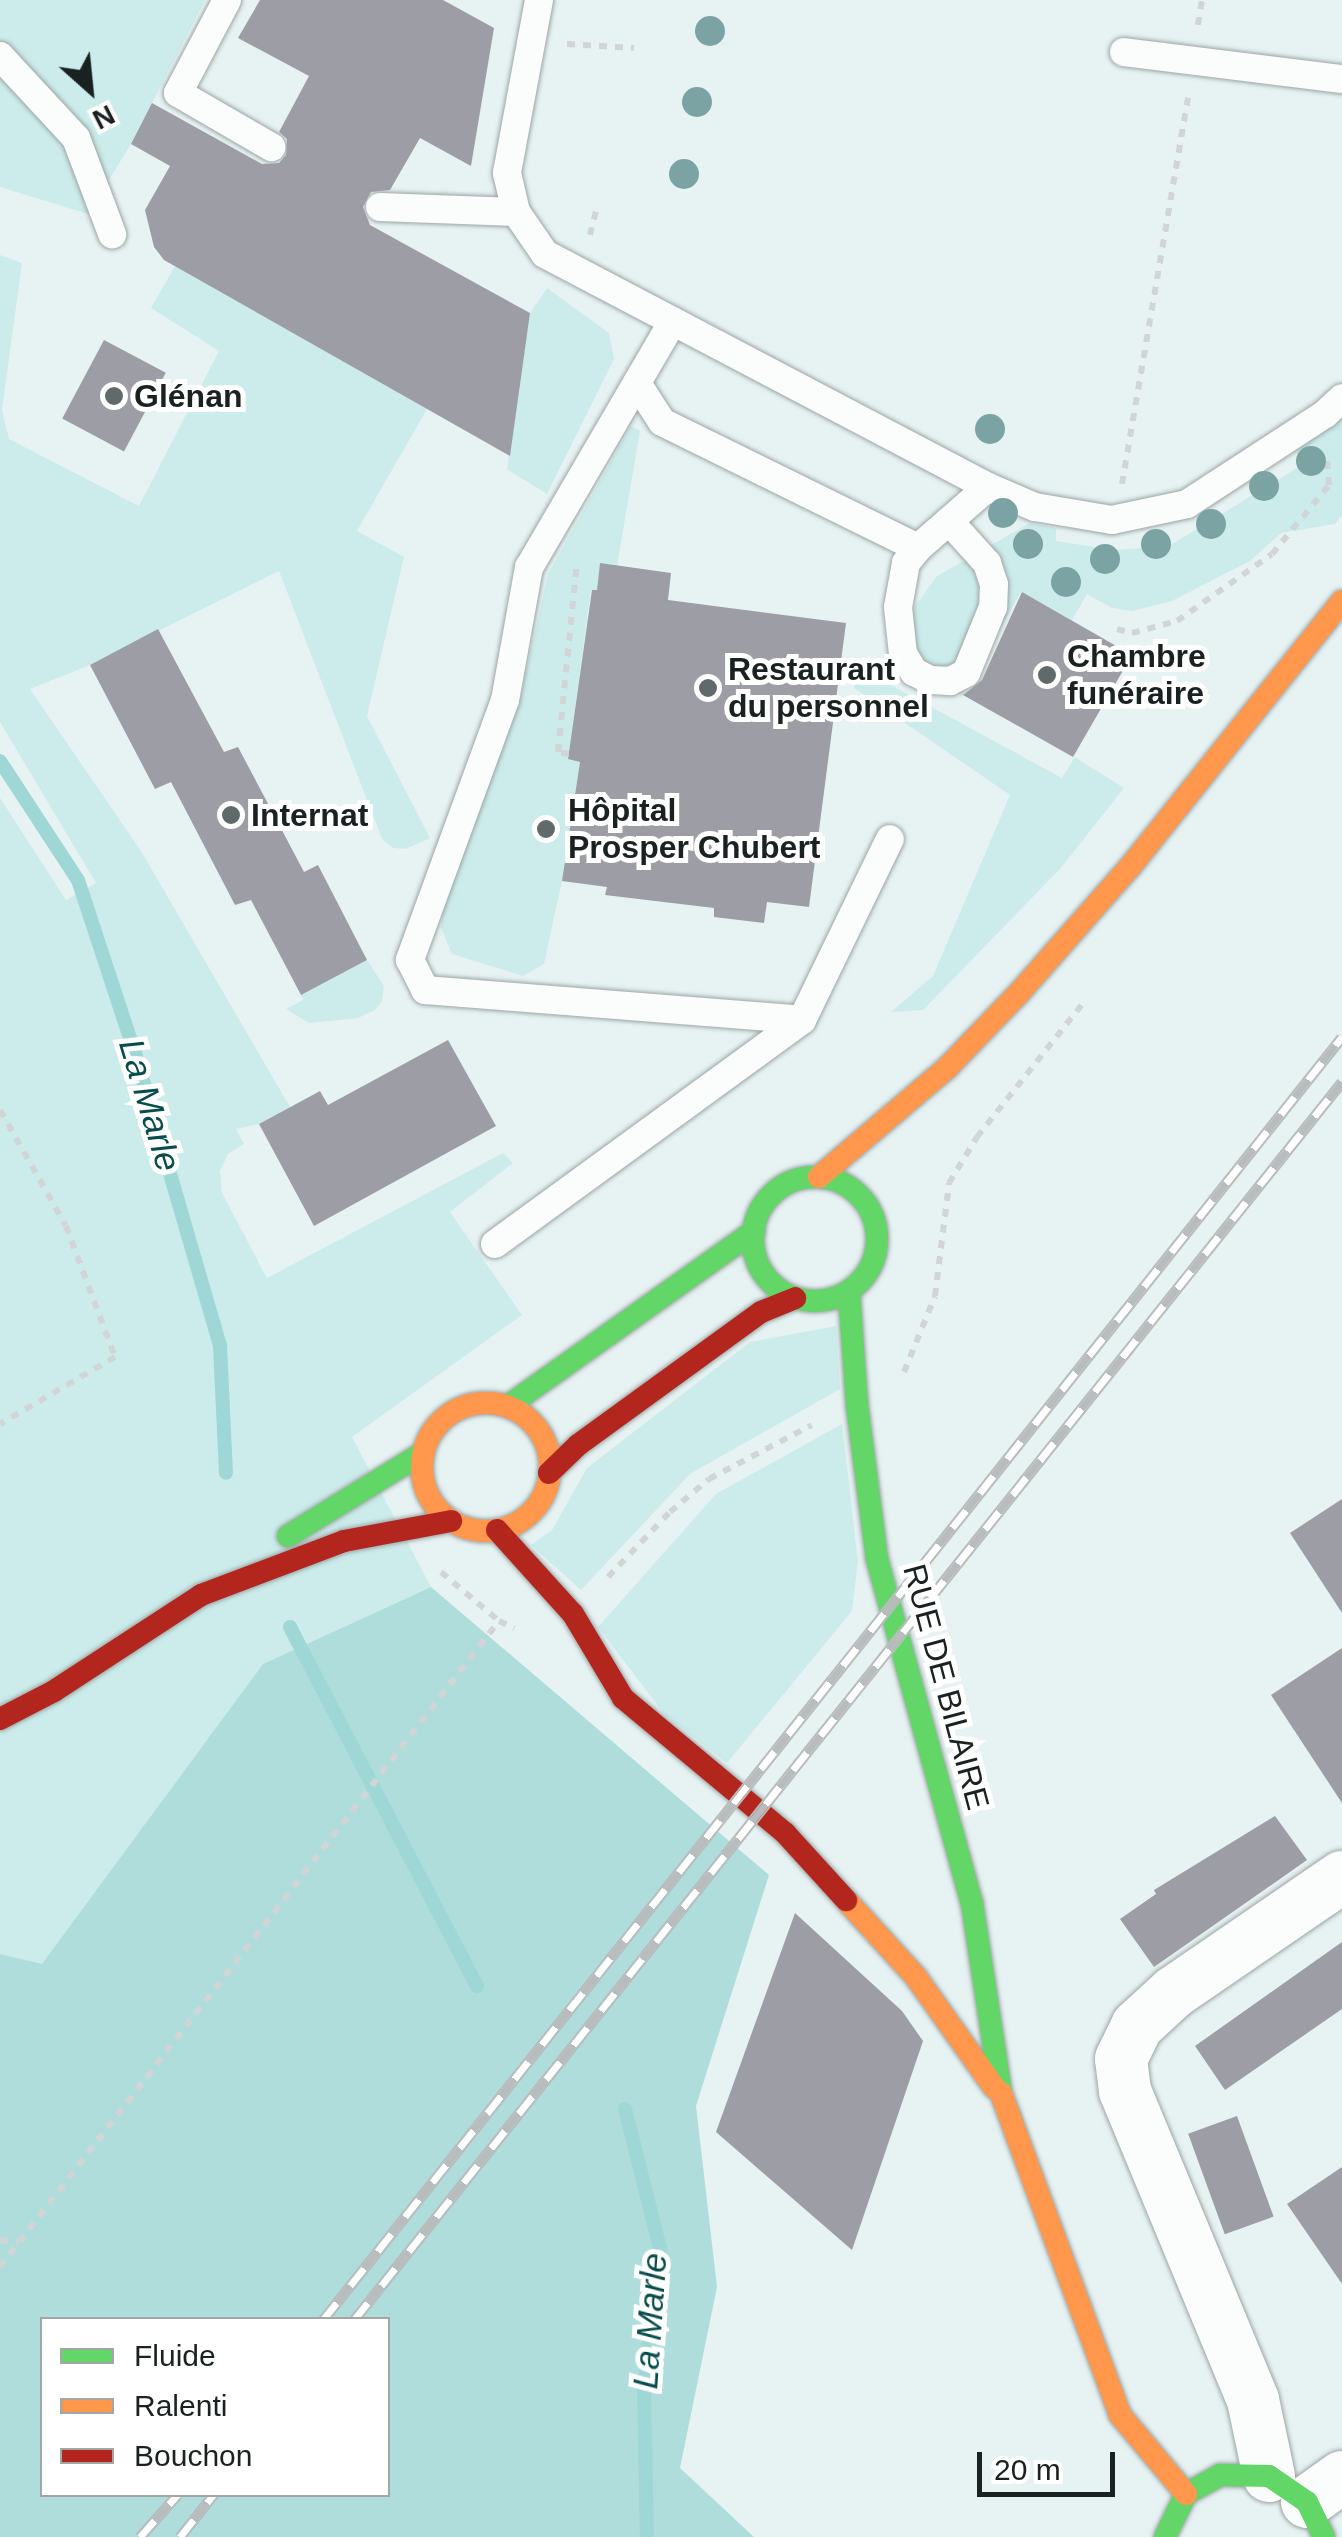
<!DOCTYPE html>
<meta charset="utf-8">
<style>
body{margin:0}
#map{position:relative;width:1342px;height:2537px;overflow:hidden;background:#e7f3f3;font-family:Helvetica,sans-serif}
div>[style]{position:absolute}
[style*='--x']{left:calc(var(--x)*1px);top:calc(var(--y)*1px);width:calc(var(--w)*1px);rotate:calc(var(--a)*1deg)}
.green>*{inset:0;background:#cbeceb}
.forest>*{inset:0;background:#afdddc}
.stream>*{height:14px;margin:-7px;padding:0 7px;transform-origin:7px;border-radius:7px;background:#9fd7d6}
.building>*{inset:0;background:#9d9da5;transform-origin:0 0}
.path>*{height:6px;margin-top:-3px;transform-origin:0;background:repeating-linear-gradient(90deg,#d2d5d5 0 8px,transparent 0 16px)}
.roads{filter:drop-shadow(0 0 2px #9da5a5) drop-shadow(0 0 2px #9da5a5)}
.lane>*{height:28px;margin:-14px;padding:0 14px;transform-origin:14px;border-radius:14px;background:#fbfdfd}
.street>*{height:52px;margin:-26px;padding:0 26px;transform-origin:26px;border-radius:26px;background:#fbfdfd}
.fast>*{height:22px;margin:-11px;padding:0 11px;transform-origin:11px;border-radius:11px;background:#63d668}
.fast>.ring{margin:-11px;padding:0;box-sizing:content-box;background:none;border:22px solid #63d668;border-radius:50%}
.slow>*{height:22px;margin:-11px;padding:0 11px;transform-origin:11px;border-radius:11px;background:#ff974d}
.slow>.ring{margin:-11px;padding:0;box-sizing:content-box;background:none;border:22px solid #ff974d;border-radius:50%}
.jam>*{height:22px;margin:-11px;padding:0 11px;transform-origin:11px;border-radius:11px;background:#b3261e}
.rail>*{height:11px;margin-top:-5.5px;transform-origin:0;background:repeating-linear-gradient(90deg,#fff 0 22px,#b8bcbc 0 44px);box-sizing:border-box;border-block:2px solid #b8bcbc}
.trees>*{width:30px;height:30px;margin:-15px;border-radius:50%;background:#7ca3a3}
.dots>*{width:28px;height:28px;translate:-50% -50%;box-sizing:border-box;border:5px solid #fff;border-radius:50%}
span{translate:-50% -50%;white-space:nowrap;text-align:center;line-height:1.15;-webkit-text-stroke:10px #fff;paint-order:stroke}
.poi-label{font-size:32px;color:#192121;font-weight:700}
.left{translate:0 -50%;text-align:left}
.street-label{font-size:32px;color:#192121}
.water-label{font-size:35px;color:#064d4c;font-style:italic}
.legend{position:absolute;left:40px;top:2317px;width:350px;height:180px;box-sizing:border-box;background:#fff;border:2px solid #a3a6a6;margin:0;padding:12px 18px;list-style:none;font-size:30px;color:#192121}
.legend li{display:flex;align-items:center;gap:20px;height:50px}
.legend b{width:50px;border:2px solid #a3a6a6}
.north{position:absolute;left:40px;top:40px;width:100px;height:100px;-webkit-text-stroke:8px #fff;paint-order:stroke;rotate:153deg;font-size:28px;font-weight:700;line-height:40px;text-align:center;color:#192121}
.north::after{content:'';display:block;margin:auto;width:35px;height:45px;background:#192121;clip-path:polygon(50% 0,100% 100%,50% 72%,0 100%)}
.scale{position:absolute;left:977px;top:2452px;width:138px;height:45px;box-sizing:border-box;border:5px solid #192121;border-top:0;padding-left:12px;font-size:30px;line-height:35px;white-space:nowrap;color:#192121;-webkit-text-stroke:8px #fff;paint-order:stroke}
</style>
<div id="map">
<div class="green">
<i style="clip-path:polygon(0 0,205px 0,131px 144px,88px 214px,0 187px)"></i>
<i style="clip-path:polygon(0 255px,22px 263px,2px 410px,9px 439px,139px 506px,219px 351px,151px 308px,175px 266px,427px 409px,357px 531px,404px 557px,367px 716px,430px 838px,406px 849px,393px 848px,382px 839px,279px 571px,90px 665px,30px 689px,141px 851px,290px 1107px,259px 1124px,236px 1129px,244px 1144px,228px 1154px,220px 1171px,222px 1193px,267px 1278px,503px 1153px,513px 1163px,450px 1212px,522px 1315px,352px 1437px,431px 1587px,263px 1664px,42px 1965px,0 1954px,0 798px,66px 900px,96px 883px,0 722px)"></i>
<i style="clip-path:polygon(547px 288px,609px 333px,614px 359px,547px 494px,507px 469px,530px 313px)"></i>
<i style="clip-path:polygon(1342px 419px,1342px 515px,1335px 524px,1281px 533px,1250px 561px,1172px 601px,1132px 611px,1112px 608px,1087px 594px,1072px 620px,1021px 592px,963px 695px,924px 686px,934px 668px,915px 654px,911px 631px,915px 606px,937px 576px,1030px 523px,1056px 528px,1056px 541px,1114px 550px,1169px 546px,1302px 465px,1296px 450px)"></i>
<i style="clip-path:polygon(631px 426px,640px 431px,617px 566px,600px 564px,597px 590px,591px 590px,568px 758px,580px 762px,562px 881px,544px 964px,523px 976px,452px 954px,441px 928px,442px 913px,520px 699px,548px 574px)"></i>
<i style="clip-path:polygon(854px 665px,1062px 778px,1075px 757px,1124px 788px,1060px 869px,923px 1010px,891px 1012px,933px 976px,1010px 795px,854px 688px)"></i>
<i style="clip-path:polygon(367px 960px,384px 986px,382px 1001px,375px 1010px,358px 1018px,309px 1023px,286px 1009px,303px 1000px,301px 995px)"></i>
<i style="clip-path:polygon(836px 1326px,840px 1389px,690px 1474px,581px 1590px,531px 1545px,552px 1530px,587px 1468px,750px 1342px)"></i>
<i style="clip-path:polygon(842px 1424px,858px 1561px,852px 1611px,727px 1763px,665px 1715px,598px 1627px,716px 1494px)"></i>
</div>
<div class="forest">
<i style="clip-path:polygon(evenodd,431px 1587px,769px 1875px,696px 2106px,717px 2287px,680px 2468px,754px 2537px,0 2537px,0 1954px,42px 1964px,263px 1664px,431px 1587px,42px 2320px,388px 2320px,388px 2494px,42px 2494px,42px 2320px)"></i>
</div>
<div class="stream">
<i style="--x:0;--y:761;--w:142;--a:56.8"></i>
<i style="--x:78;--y:880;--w:182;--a:71.8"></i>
<i style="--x:135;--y:1053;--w:305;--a:73.8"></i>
<i style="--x:220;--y:1346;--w:127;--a:87.3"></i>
<i style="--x:290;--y:1627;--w:405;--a:62.5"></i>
<i style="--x:625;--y:2109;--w:143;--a:75.9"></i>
<i style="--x:660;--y:2248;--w:139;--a:96.6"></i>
<i style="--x:644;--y:2386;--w:151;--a:88.9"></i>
</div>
<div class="building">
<i style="clip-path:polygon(260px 0,443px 0,494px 28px,471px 166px,420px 138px,390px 190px,371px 192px,363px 207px,370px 225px,530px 313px,510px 456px,164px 260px,154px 247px,145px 210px,170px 166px,131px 144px,152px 103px,262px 164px,279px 163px,286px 155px,287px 139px,279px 132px,309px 76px,238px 38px)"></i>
<i style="left:104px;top:340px;width:70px;height:89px;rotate:28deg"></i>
<i style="clip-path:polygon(600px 563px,671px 573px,668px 600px,846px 623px,809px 907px,767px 902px,764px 923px,714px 917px,714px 908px,605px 895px,607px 887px,562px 881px,580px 762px,568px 759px,592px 590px,597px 590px)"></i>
<i style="clip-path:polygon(1022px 592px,1132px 655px,1073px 757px,963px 695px,982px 680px)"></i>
<i style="clip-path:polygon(158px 629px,224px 752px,238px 747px,304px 872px,318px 865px,367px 960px,301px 995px,251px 900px,235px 905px,171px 782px,155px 789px,90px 665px)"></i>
<i style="clip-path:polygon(448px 1040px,496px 1126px,314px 1226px,259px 1124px,320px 1091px,328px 1105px)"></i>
<i style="clip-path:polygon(1342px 1499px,1342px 1613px,1290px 1533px)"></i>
<i style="clip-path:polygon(1342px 1648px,1342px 1803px,1271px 1695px)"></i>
<i style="clip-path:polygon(1275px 1816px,1307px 1860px,1154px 1967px,1120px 1919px,1156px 1894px,1154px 1890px)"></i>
<i style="clip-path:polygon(795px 1913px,902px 2011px,923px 2041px,852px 2250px,716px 2132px)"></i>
<i style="clip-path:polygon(1342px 1942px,1342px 2009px,1225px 2090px,1195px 2046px)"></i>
<i style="left:1237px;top:2116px;width:107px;height:52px;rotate:70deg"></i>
<i style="clip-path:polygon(1342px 2167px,1342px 2284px,1287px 2204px)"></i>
</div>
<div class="path">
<i style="--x:1198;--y:25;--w:25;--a:-81"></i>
<i style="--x:567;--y:44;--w:67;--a:3.4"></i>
<i style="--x:590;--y:235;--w:29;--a:-76"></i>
<i style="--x:1122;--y:484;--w:393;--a:-80.3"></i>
<i style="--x:1117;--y:629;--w:16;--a:15"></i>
<i style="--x:1132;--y:633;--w:47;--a:-14.9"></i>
<i style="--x:1177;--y:621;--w:116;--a:-35.2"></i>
<i style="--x:1272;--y:554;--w:89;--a:-50.4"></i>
<i style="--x:1329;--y:485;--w:31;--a:-94"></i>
<i style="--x:569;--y:754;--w:11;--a:-170"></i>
<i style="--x:558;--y:752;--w:192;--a:-84.3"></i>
<i style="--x:0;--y:1110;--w:133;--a:60.4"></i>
<i style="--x:66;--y:1226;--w:140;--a:69.5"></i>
<i style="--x:115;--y:1357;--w:133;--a:149.8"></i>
<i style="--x:904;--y:1372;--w:82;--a:-67.8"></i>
<i style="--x:935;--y:1296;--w:114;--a:-82.9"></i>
<i style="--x:949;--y:1183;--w:54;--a:-58.7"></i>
<i style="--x:977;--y:1137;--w:172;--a:-51.6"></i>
<i style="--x:441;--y:1572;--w:76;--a:40.2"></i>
<i style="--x:499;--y:1621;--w:17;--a:25"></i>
<i style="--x:608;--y:1577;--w:90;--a:-46.4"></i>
<i style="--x:670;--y:1512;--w:51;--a:-40.2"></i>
<i style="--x:709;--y:1479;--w:116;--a:-27.7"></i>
<i style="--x:0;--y:2240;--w:18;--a:6"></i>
<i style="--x:0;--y:2267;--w:816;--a:-52.32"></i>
</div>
<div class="roads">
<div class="lane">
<i style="--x:227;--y:0;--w:105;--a:117.8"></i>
<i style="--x:178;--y:93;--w:108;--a:30.1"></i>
<i style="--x:539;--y:0;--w:176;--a:100.5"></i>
<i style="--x:507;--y:173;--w:40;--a:77"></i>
<i style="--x:516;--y:212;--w:51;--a:55.4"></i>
<i style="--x:545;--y:254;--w:501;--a:27.74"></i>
<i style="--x:988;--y:487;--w:51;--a:23.1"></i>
<i style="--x:1035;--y:507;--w:78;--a:9.6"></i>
<i style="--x:1112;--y:520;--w:77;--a:-12"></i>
<i style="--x:1187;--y:504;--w:165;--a:-33.1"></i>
<i style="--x:1325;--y:414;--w:23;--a:-43"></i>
<i style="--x:1124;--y:52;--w:220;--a:7.1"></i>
<i style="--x:0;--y:56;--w:112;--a:47.2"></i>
<i style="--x:76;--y:138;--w:103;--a:69.4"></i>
<i style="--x:380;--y:207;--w:136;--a:2.1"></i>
<i style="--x:673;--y:321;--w:285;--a:120.3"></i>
<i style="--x:529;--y:567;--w:135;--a:100.2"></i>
<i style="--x:505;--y:700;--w:277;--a:110.1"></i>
<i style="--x:410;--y:960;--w:34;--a:63"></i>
<i style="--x:425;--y:990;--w:378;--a:4.5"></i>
<i style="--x:637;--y:383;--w:46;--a:57.3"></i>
<i style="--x:662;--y:422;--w:285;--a:26.2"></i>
<i style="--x:949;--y:521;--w:57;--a:47.9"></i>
<i style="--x:987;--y:563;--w:22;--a:72"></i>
<i style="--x:994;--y:584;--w:23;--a:92"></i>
<i style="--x:993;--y:607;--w:71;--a:112.2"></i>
<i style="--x:966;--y:673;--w:18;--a:153"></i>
<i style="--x:950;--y:681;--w:20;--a:-177"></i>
<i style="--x:930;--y:680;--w:18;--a:-153"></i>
<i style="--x:914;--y:672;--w:21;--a:-121"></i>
<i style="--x:903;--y:654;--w:47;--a:-96.1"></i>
<i style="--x:898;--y:607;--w:45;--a:-79.7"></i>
<i style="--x:906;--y:563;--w:19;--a:-51"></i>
<i style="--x:918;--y:548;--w:93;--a:-41.1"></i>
<i style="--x:495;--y:1244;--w:380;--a:-36.1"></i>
<i style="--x:802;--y:1020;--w:201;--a:-64.1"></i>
</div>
<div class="street">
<i style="--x:1269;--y:2476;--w:78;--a:-101.9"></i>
<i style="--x:1253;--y:2400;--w:334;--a:-112.5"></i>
<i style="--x:1125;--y:2091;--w:32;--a:-97"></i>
<i style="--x:1121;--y:2059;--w:37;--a:-64"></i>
<i style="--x:1137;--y:2026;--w:50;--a:-42.6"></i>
<i style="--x:1174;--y:1992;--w:204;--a:-34.4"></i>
<i style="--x:1307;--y:2502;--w:43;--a:-35.5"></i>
</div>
<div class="fast">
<i class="ring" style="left:753px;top:1177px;width:102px;height:102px"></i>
<i style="--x:849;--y:1291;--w:114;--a:86"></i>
<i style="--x:857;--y:1405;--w:155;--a:82.6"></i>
<i style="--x:877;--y:1559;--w:357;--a:74.6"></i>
<i style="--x:972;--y:1903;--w:192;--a:81.3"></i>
<i style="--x:508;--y:1406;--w:302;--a:-35.4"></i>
<i style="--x:288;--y:1536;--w:158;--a:-31.6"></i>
<i style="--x:1165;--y:2537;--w:48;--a:-64"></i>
<i style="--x:1186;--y:2494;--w:39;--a:-29"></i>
<i style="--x:1220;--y:2475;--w:49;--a:1.2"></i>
<i style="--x:1269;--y:2476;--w:46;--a:34.4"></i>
<i style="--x:1307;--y:2502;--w:39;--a:64"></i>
</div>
<div class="slow">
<i style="--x:819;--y:1177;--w:168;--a:-40.4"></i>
<i style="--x:947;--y:1068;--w:105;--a:-46.2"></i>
<i style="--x:1020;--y:992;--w:167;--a:-48.7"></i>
<i style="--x:1130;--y:867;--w:340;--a:-51.4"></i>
<i class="ring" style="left:422px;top:1403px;width:106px;height:106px"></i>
<i style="--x:846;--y:1900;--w:104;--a:47.7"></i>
<i style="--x:916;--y:1977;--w:135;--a:54.7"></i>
<i style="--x:1001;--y:2093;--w:343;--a:69.7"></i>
<i style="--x:1120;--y:2415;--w:103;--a:50.1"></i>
</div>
<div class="jam">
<i style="--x:549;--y:1473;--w:40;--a:-44"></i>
<i style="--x:578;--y:1445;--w:226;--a:-36"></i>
<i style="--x:761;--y:1312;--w:37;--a:-22"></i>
<i style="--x:497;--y:1530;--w:113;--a:47.9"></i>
<i style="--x:573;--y:1614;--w:98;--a:59.2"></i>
<i style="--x:623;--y:1698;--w:211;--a:39.8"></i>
<i style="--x:785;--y:1833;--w:91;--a:47.7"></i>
<i style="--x:0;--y:1719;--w:61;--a:-27.4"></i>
<i style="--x:54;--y:1691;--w:176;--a:-33.1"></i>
<i style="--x:201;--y:1595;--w:153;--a:-20.7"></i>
<i style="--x:344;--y:1541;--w:109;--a:-10.6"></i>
</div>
</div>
<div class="rail">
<i style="--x:323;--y:2320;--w:1638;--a:-51.54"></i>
<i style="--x:354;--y:2320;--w:1584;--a:-51.41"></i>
<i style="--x:140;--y:2537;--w:57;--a:-48.5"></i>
<i style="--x:180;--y:2537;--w:55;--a:-51.7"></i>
</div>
<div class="trees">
<i style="left:710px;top:31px"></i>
<i style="left:697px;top:102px"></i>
<i style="left:684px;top:174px"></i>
<i style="left:990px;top:429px"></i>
<i style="left:1311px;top:461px"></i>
<i style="left:1264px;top:486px"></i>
<i style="left:1003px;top:513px"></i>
<i style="left:1211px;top:524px"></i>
<i style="left:1028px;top:544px"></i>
<i style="left:1156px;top:544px"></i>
<i style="left:1105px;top:559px"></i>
<i style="left:1066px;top:582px"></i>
</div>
<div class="dots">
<i style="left:114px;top:396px;background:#616a6a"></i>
<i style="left:1047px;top:675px;background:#616a6a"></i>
<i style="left:708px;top:688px;background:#616a6a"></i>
<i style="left:231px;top:815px;background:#616a6a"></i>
<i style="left:546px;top:829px;background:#616a6a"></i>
</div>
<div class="poi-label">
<span class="left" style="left:134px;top:396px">Glénan</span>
<span class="left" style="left:1067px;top:675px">Chambre<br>funéraire</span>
<span class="left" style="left:728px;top:688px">Restaurant<br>du personnel</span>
<span class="left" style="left:568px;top:829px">Hôpital<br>Prosper Chubert</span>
<span class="left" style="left:251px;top:815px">Internat</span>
</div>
<div class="street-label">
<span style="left:946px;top:1687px;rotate:75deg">RUE DE BILAIRE</span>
</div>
<div class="water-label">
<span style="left:150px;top:1105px;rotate:73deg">La Marle</span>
<span style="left:650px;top:2321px;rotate:-86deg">La Marle</span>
</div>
<ul class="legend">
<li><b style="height:12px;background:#63d668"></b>Fluide</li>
<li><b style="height:12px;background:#ff974d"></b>Ralenti</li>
<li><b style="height:12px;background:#b3261e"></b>Bouchon</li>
</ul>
<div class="north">N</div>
<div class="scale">20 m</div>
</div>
